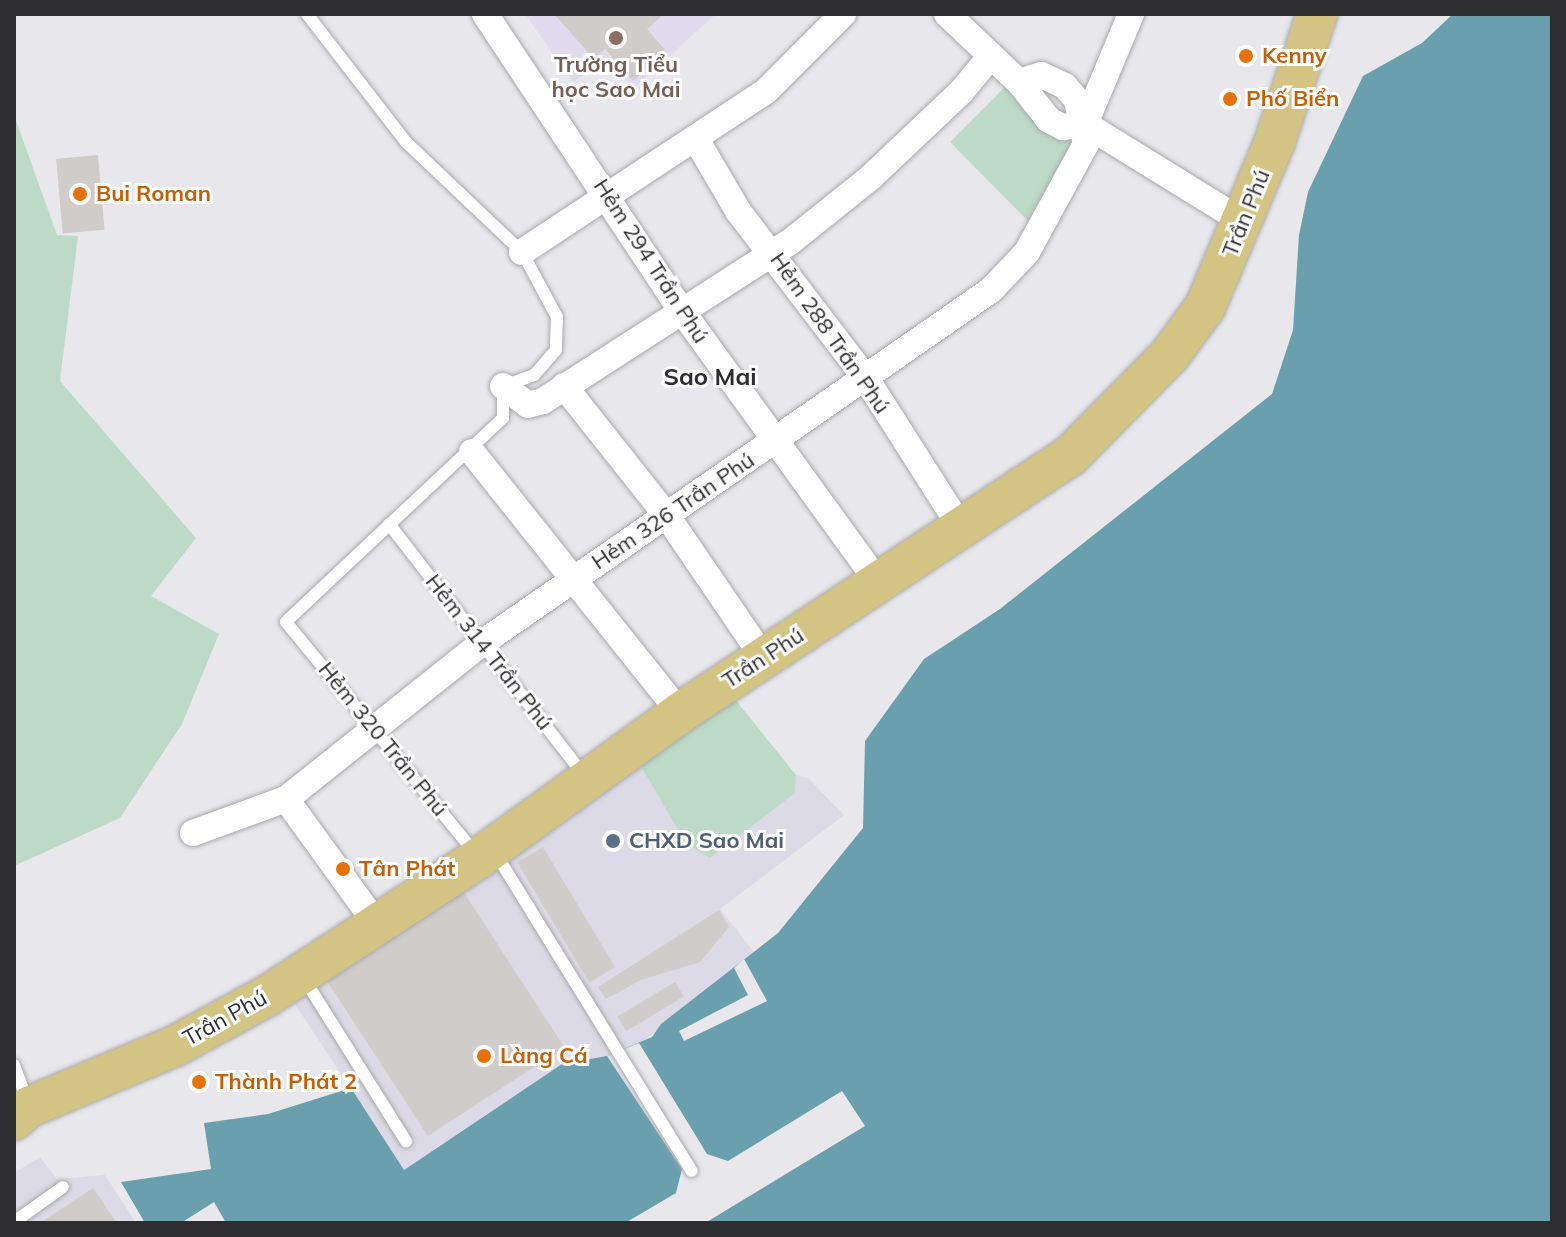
<!DOCTYPE html>
<meta charset="utf-8">
<style>
body{margin:0}
#map{position:relative;width:1566px;height:1237px;overflow:hidden;background:#e8e8ec;font-family:Mulish,sans-serif}
div>[style]{position:absolute}
[style*='--x']{left:calc(var(--x)*1px);top:calc(var(--y)*1px);width:calc(var(--w)*1px);rotate:calc(var(--a)*1deg)}
.built>*{inset:0;background:#dbdae6}
.education>*{inset:0;background:#e1dbf0}
.green>*{inset:0;background:#bcdac5}
.water>*{inset:0;background:#6aa0ae}
.pier>*{inset:0;background:#e8e8ec}
.building>*{inset:0;background:#d0ccc9;transform-origin:0 0}
.roads{filter:drop-shadow(0 0 2px #a9a9ad) drop-shadow(0 0 2px #a9a9ad)}
.lane>*{height:12px;margin:-6px;padding:0 6px;transform-origin:6px;border-radius:6px;background:#fff}
.street>*{height:26px;margin:-13px;padding:0 13px;transform-origin:13px;border-radius:13px;background:#fff}
.primary>*{height:40px;margin:-20px;padding:0 20px;transform-origin:20px;border-radius:20px;background:#d4c483}
.dots>*{width:22px;height:22px;translate:-50% -50%;box-sizing:border-box;border:4px solid #fff;border-radius:50%}
span{translate:-50% -50%;white-space:nowrap;text-align:center;line-height:1.15;-webkit-text-stroke:6px #fff;paint-order:stroke}
.food-label{font-size:22px;color:#c56008;font-weight:700}
.left{translate:0 -50%;text-align:left}
.education-label{font-size:22px;color:#785e54;font-weight:700}
.street-label{font-size:22px;color:#2d2d2f}
.service-label{font-size:22px;color:#4e5e75;font-weight:700}
.neighbourhood-label{font-size:24px;color:#2d2d2f;font-weight:700}
.frame{position:absolute;inset:0;border:16px solid #2d2d2f;pointer-events:none}
</style>
<div id="map">
<div class="built">
<i style="clip-path:polygon(638px 761px,686px 844px,794px 793px,796px 775px,808px 778px,844px 815px,720px 909px,754px 952px,640px 1044px,707px 1154px,562px 1064px,404px 1170px,287px 992px)"></i>
<i style="clip-path:polygon(40px 1157px,57px 1179px,105px 1175px,136px 1223px,14px 1223px,14px 1173px)"></i>
</div>
<div class="education">
<i style="clip-path:polygon(525px 14px,716px 14px,634px 88px,605px 62px,573px 82px)"></i>
</div>
<div class="green">
<i style="clip-path:polygon(1007px 85px,1075px 146px,1028px 221px,950px 142px)"></i>
<i style="clip-path:polygon(14px 115px,57px 235px,78px 236px,60px 381px,196px 538px,151px 596px,219px 634px,182px 724px,120px 818px,14px 866px)"></i>
<i style="clip-path:polygon(734px 698px,796px 775px,795px 793px,710px 858px,686px 844px,638px 761px)"></i>
</div>
<div class="water">
<i style="clip-path:polygon(1453px 14px,1552px 14px,1552px 1223px,226px 1223px,214px 1202px,181px 1223px,145px 1223px,121px 1182px,211px 1169px,204px 1123px,268px 1114px,351px 1088px,404px 1170px,562px 1064px,607px 1056px,652px 1037px,661px 1024px,778px 933px,863px 828px,865px 741px,924px 659px,1000px 609px,1272px 394px,1293px 330px,1299px 235px,1308px 192px,1363px 76px,1422px 43px)"></i>
</div>
<div class="pier">
<i style="clip-path:polygon(744px 959px,767px 1001px,684px 1041px,679px 1031px,748px 995px,734px 968px)"></i>
<i style="clip-path:polygon(639px 1043px,707px 1154px,728px 1161px,842px 1091px,865px 1126px,705px 1223px,625px 1223px,676px 1193px,682px 1169px,607px 1056px)"></i>
</div>
<div class="building">
<i style="clip-path:polygon(554px 14px,664px 14px,647px 29px,667px 52px,633px 81px,605px 49px,594px 59px)"></i>
<i style="left:98px;top:155px;width:75px;height:42px;rotate:85deg"></i>
<i style="left:543px;top:847px;width:140px;height:30px;rotate:59deg"></i>
<i style="left:461px;top:888px;width:190px;height:163px;rotate:57deg"></i>
<i style="clip-path:polygon(719px 910px,729px 927px,700px 962px,641px 980px,606px 999px,598px 987px)"></i>
<i style="left:675px;top:982px;width:17px;height:67px;rotate:59deg"></i>
<i style="clip-path:polygon(93px 1188px,117px 1223px,40px 1223px)"></i>
</div>
<div class="roads">
<div class="lane">
<i style="--x:307;--y:14;--w:162;--a:52.3"></i>
<i style="--x:406;--y:142;--w:160;--a:43.5"></i>
<i style="--x:522;--y:252;--w:74;--a:61.7"></i>
<i style="--x:557;--y:317;--w:33;--a:92"></i>
<i style="--x:556;--y:350;--w:33;--a:131"></i>
<i style="--x:534;--y:375;--w:33;--a:160"></i>
<i style="--x:503;--y:386;--w:32;--a:90"></i>
<i style="--x:503;--y:418;--w:298;--a:136.8"></i>
<i style="--x:286;--y:622;--w:298;--a:50.7"></i>
<i style="--x:389;--y:524;--w:318;--a:52.2"></i>
<i style="--x:494;--y:851;--w:376;--a:58.3"></i>
<i style="--x:303;--y:977;--w:194;--a:57.9"></i>
<i style="--x:14;--y:1065;--w:40;--a:69.8"></i>
<i style="--x:14;--y:1222;--w:60;--a:-35.5"></i>
</div>
<div class="street">
<i style="--x:485;--y:14;--w:355;--a:56.5"></i>
<i style="--x:681;--y:310;--w:336;--a:54.1"></i>
<i style="--x:947;--y:14;--w:99;--a:43.4"></i>
<i style="--x:1019;--y:82;--w:48;--a:51.7"></i>
<i style="--x:1049;--y:120;--w:16;--a:27"></i>
<i style="--x:1063;--y:127;--w:22;--a:-8"></i>
<i style="--x:1085;--y:124;--w:185;--a:31.7"></i>
<i style="--x:1085;--y:124;--w:119;--a:-67.3"></i>
<i style="--x:696;--y:139;--w:83;--a:59.7"></i>
<i style="--x:738;--y:211;--w:209;--a:52.6"></i>
<i style="--x:865;--y:377;--w:180;--a:57.5"></i>
<i style="--x:522;--y:252;--w:292;--a:-33.4"></i>
<i style="--x:766;--y:91;--w:109;--a:-45"></i>
<i style="--x:503;--y:386;--w:31;--a:37"></i>
<i style="--x:528;--y:405;--w:16;--a:-15"></i>
<i style="--x:543;--y:401;--w:294;--a:-32.8"></i>
<i style="--x:790;--y:242;--w:104;--a:-38.7"></i>
<i style="--x:871;--y:177;--w:124;--a:-43.4"></i>
<i style="--x:961;--y:92;--w:45;--a:-50.4"></i>
<i style="--x:564;--y:386;--w:166;--a:51.6"></i>
<i style="--x:667;--y:516;--w:172;--a:55.7"></i>
<i style="--x:472;--y:452;--w:334;--a:51.4"></i>
<i style="--x:286;--y:799;--w:157;--a:54.1"></i>
<i style="--x:193;--y:833;--w:99;--a:-20.1"></i>
<i style="--x:286;--y:799;--w:251;--a:-38.5"></i>
<i style="--x:482;--y:643;--w:619;--a:-34.74"></i>
<i style="--x:991;--y:290;--w:52;--a:-46.5"></i>
<i style="--x:1027;--y:252;--w:123;--a:-61.4"></i>
<i style="--x:1086;--y:144;--w:45;--a:-101.6"></i>
<i style="--x:1077;--y:100;--w:18;--a:-131"></i>
<i style="--x:1065;--y:86;--w:26;--a:-155"></i>
<i style="--x:1041;--y:75;--w:23;--a:162"></i>
</div>
<div class="primary">
<i style="--x:14;--y:1120;--w:20;--a:-41"></i>
<i style="--x:29;--y:1107;--w:160;--a:-22.7"></i>
<i style="--x:177;--y:1045;--w:102;--a:-28.6"></i>
<i style="--x:267;--y:996;--w:253;--a:-33.1"></i>
<i style="--x:479;--y:858;--w:248;--a:-35.8"></i>
<i style="--x:680;--y:713;--w:467;--a:-33.4"></i>
<i style="--x:1070;--y:456;--w:141;--a:-45.3"></i>
<i style="--x:1169;--y:356;--w:61;--a:-53.7"></i>
<i style="--x:1205;--y:307;--w:180;--a:-67.1"></i>
<i style="--x:1275;--y:141;--w:134;--a:-71.7"></i>
</div>
</div>
<div class="dots">
<i style="left:616px;top:38px;background:#8d6e63"></i>
<i style="left:1246px;top:56px;background:#e8710a"></i>
<i style="left:1230px;top:99px;background:#e8710a"></i>
<i style="left:80px;top:194px;background:#e8710a"></i>
<i style="left:613px;top:841px;background:#5c6f8a"></i>
<i style="left:343px;top:869px;background:#e8710a"></i>
<i style="left:484px;top:1056px;background:#e8710a"></i>
<i style="left:199px;top:1082px;background:#e8710a"></i>
</div>
<div class="food-label">
<span class="left" style="left:1262px;top:56px">Kenny</span>
<span class="left" style="left:1246px;top:99px">Phố Biển</span>
<span class="left" style="left:96px;top:194px">Bui Roman</span>
<span class="left" style="left:359px;top:869px">Tân Phát</span>
<span class="left" style="left:500px;top:1056px">Làng Cá</span>
<span class="left" style="left:215px;top:1082px">Thành Phát 2</span>
</div>
<div class="education-label">
<span style="left:616px;top:77px">Trường Tiểu<br>học Sao Mai</span>
</div>
<div class="street-label">
<span style="left:1246px;top:213px;rotate:-68deg">Trần Phú</span>
<span style="left:651px;top:261px;rotate:57deg">Hẻm 294 Trần Phú</span>
<span style="left:830px;top:333px;rotate:55deg">Hẻm 288 Trần Phú</span>
<span style="left:673px;top:511px;rotate:-34deg">Hẻm 326 Trần Phú</span>
<span style="left:489px;top:652px;rotate:52deg">Hẻm 314 Trần Phú</span>
<span style="left:763px;top:658px;rotate:-33deg">Trần Phú</span>
<span style="left:383px;top:739px;rotate:51deg">Hẻm 320 Trần Phú</span>
<span style="left:225px;top:1018px;rotate:-29deg">Trần Phú</span>
</div>
<div class="service-label">
<span class="left" style="left:629px;top:841px">CHXD Sao Mai</span>
</div>
<div class="neighbourhood-label">
<span style="left:710px;top:377px">Sao Mai</span>
</div>
<div class="frame"></div>
</div>
